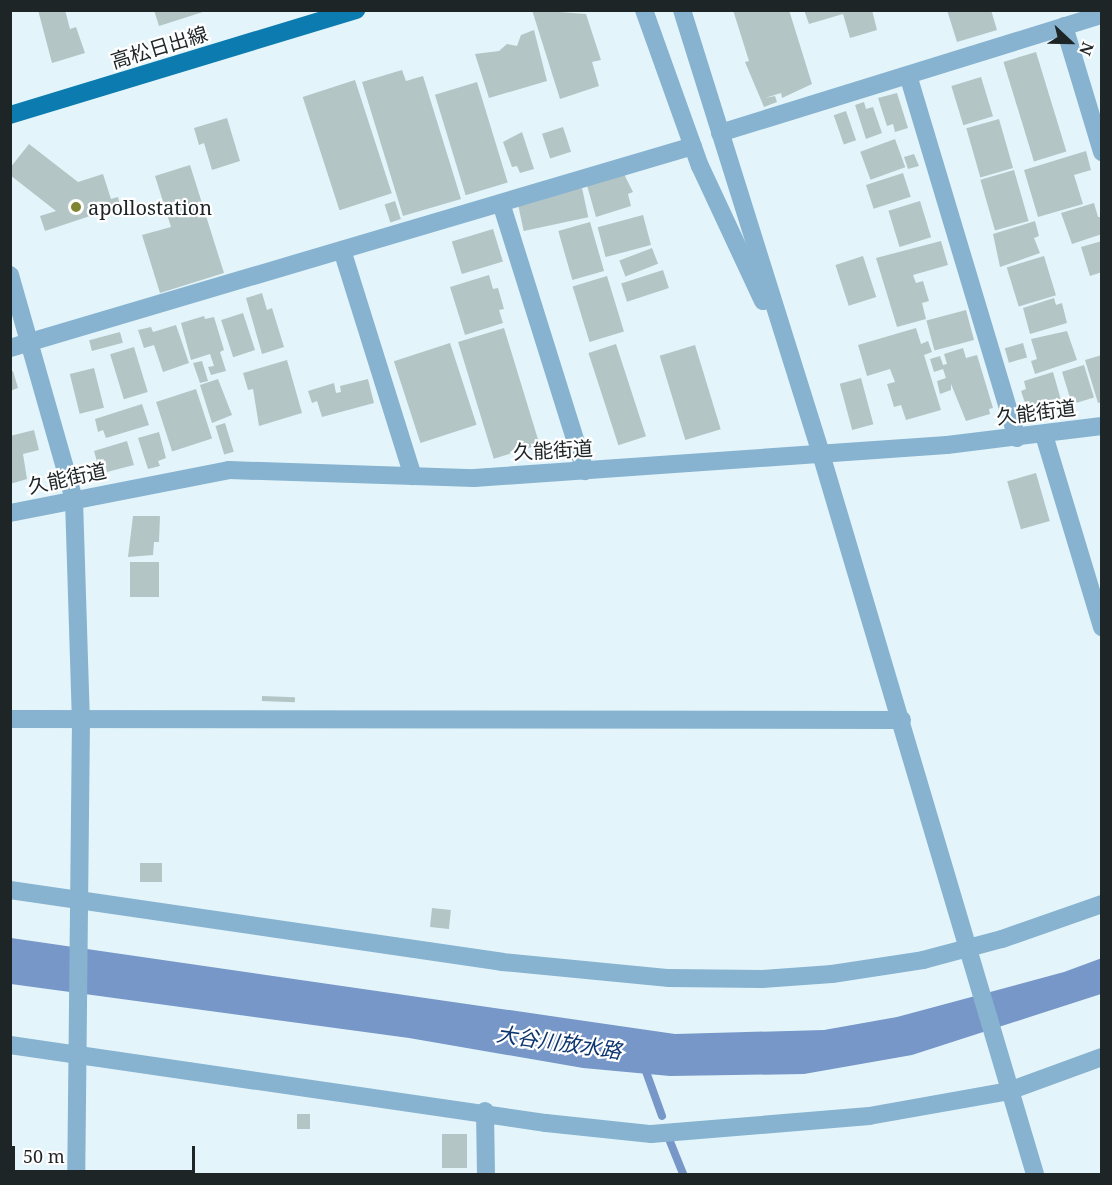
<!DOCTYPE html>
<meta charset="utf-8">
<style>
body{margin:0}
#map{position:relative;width:1112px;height:1185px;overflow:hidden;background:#e3f5fa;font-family:"Noto Serif","Noto Sans JP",serif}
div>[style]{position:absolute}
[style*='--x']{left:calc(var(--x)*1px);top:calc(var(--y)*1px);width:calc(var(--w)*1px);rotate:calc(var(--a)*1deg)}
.water>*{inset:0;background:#7797c8}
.stream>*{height:8px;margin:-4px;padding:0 4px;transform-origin:4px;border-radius:4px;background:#7797c8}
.building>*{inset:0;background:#b3c5c5;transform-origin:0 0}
.minor>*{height:18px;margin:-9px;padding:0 9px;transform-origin:9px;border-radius:9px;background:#87b3d0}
.major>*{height:18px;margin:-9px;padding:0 9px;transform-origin:9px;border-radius:9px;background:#0c7bb0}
.dots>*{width:16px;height:16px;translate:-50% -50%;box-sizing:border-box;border:3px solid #fff;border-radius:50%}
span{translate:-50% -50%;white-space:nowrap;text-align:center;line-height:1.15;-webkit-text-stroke:4.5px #fff;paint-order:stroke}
.street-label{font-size:20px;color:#1e2527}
.poi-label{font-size:20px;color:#1e2527}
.left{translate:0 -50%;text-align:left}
.water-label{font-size:21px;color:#0d356f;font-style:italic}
.frame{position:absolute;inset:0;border:12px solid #1e2527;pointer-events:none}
.north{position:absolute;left:1040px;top:12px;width:60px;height:60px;-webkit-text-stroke:4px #fff;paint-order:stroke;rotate:112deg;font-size:16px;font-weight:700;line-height:24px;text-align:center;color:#1e2527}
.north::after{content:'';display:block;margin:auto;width:21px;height:27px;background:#1e2527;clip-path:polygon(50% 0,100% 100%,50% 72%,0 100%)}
.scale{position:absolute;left:12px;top:1146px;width:183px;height:27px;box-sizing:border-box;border:3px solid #1e2527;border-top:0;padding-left:8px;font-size:18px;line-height:21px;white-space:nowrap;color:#1e2527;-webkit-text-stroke:4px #fff;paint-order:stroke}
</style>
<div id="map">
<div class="water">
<i style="clip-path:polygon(11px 938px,675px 1034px,824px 1030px,897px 1017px,1064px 972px,1102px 958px,1101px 994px,912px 1055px,804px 1074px,670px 1076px,583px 1068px,409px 1038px,11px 984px)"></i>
</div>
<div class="stream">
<i style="--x:644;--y:1066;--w:53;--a:70.2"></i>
<i style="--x:669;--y:1139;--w:38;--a:68"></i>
</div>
<div class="building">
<i style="clip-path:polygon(38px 10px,65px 10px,70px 29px,76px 27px,85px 53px,52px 63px)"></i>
<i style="clip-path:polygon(154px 10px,206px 10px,206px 11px,159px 26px)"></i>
<i style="clip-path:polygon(532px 10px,586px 14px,601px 60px,592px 62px,599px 86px,560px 99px)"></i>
<i style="clip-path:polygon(733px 10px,789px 10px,812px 84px,782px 98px,781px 93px,765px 98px,775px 96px,777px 102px,764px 107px,745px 62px,749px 61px)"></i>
<i style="clip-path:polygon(804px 10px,872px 10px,877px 30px,850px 38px,843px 14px,809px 24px)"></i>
<i style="clip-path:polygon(947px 10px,991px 10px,997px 30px,957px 42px)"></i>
<i style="clip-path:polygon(534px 30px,547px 81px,489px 98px,475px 54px,499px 51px,507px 44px,517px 46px,521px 35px)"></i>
<i style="left:1036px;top:52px;width:104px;height:34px;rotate:73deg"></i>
<i style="clip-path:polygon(402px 70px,406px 81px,423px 76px,461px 199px,403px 216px,362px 82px)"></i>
<i style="left:981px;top:77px;width:41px;height:31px;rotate:73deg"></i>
<i style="left:355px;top:80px;width:119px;height:55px;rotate:72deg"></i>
<i style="left:477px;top:82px;width:105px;height:44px;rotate:73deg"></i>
<i style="clip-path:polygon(897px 93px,908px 128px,895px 132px,893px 124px,887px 126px,878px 98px)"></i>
<i style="clip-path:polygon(864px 102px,866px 109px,873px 107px,882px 133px,866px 139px,855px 105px)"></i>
<i style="left:846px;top:111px;width:31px;height:13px;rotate:71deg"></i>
<i style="clip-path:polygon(227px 118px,240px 161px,212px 170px,204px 143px,199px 145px,194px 128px)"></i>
<i style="left:999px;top:119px;width:51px;height:34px;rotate:74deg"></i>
<i style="left:563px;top:127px;width:26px;height:22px;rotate:72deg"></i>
<i style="clip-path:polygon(522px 132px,534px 169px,520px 173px,517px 166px,512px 167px,503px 142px)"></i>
<i style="left:895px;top:139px;width:30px;height:37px;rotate:70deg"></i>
<i style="clip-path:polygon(29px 144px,78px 182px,103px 174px,111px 199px,118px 197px,120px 206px,45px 231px,40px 216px,56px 211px,10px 175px,10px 168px)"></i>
<i style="clip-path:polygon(1086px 151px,1091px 170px,1074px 175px,1083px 204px,1038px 217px,1024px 170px)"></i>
<i style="clip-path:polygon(914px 154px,919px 166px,908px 169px,904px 157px)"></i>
<i style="clip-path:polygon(190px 165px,224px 273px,160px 293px,142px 235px,171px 227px,155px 176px)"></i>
<i style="left:1014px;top:170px;width:53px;height:35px;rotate:74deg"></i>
<i style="clip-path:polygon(623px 172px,633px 192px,628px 194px,631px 206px,596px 217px,586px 182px)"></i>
<i style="left:903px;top:173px;width:25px;height:39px;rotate:72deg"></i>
<i style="left:582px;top:188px;width:30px;height:66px;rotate:78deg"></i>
<i style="left:395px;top:201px;width:19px;height:11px;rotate:72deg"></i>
<i style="left:920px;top:201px;width:38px;height:33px;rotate:73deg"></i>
<i style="clip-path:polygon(1094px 203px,1098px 217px,1102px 217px,1102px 234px,1072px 244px,1061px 213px)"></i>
<i style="left:643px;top:215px;width:31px;height:47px;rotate:75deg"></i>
<i style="clip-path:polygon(1035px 221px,1039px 236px,1034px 238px,1040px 253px,1000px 267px,993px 234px)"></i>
<i style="left:590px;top:222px;width:51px;height:33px;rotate:74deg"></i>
<i style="left:493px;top:229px;width:34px;height:43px;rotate:73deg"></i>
<i style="clip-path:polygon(941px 241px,948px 265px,913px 275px,916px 283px,923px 281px,929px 301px,922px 303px,926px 319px,897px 327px,876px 258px)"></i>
<i style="clip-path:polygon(1102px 241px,1102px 272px,1090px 276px,1081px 247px)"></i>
<i style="left:652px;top:248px;width:17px;height:35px;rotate:69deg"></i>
<i style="left:863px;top:256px;width:43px;height:29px;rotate:72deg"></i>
<i style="left:1044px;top:256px;width:41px;height:39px;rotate:73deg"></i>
<i style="left:663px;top:270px;width:19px;height:44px;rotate:72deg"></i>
<i style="clip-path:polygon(489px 275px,493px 289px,498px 288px,504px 309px,499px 310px,503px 323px,465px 335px,450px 287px)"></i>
<i style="left:607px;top:276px;width:58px;height:36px;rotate:73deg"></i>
<i style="clip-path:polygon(262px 293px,267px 310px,272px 308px,284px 347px,262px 354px,246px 298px)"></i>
<i style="clip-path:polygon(1054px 298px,1056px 305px,1062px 303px,1067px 323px,1030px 334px,1023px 308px)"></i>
<i style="left:966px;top:310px;width:31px;height:41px;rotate:75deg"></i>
<i style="left:243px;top:313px;width:39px;height:23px;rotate:72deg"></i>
<i style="clip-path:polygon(204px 316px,205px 319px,214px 317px,224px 350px,220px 352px,226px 371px,211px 375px,208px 367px,214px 366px,210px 354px,191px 360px,181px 323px)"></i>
<i style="clip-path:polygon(176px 325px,189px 363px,163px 372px,154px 345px,144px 348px,138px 330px,151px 327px,153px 332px)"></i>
<i style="left:504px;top:328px;width:122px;height:48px;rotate:73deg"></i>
<i style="clip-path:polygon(916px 328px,921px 344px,928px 341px,932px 352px,924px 355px,941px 410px,906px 420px,901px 405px,894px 407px,887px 384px,895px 382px,890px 369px,867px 376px,858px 345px)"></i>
<i style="clip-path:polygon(1067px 331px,1077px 360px,1035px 374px,1031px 361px,1037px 359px,1031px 339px)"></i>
<i style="left:120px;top:332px;width:11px;height:32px;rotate:75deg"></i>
<i style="left:450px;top:343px;width:86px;height:59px;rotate:72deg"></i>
<i style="left:1023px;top:343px;width:15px;height:19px;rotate:74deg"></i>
<i style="left:616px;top:344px;width:97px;height:29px;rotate:72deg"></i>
<i style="left:695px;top:345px;width:88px;height:37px;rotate:73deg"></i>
<i style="left:134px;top:347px;width:47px;height:25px;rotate:73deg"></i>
<i style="clip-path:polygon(963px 348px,966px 358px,977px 355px,993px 408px,989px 409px,990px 414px,966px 421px,951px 384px,951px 390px,940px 394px,937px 381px,946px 378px,943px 369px,934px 372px,930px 359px,940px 356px,943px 365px,947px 364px,944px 354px)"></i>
<i style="clip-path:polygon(1102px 355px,1102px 402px,1098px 403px,1085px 360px)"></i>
<i style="clip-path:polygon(287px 360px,302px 413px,259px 426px,253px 389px,248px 390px,243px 373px)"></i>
<i style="clip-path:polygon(202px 361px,208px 381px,200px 383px,193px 363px)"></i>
<i style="left:1084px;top:365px;width:34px;height:23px;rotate:73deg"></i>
<i style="left:94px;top:368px;width:41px;height:25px;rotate:76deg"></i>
<i style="clip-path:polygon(13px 371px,18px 388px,10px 391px,10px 372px)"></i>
<i style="clip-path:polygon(1053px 372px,1061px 400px,1027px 409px,1021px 391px,1026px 389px,1024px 381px)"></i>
<i style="left:861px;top:378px;width:48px;height:22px;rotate:75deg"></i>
<i style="clip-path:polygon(218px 379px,232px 415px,212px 423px,200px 385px)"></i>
<i style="clip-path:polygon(368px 379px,374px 403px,322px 417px,317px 401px,312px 403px,308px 391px,334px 383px,336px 393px,341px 392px,340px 386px)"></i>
<i style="left:196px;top:389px;width:52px;height:42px;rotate:72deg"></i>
<i style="clip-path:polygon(142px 404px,149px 425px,106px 438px,103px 430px,98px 432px,95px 419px)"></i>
<i style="left:225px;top:423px;width:30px;height:10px;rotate:73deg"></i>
<i style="clip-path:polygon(34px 430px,39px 450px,23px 454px,27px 479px,10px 484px,10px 436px)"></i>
<i style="clip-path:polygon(159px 432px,166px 458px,158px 461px,160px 466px,148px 469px,138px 438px)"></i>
<i style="clip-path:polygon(127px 441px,134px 465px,107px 472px,106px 467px,99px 469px,94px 451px)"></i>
<i style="left:1036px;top:473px;width:50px;height:30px;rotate:74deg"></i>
<i style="clip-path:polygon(133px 516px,160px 516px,159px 542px,154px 542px,153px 555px,128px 557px)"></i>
<i style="left:130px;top:562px;width:29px;height:35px"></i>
<i style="left:262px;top:696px;width:33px;height:5px;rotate:2deg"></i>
<i style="left:140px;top:863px;width:22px;height:19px"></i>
<i style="left:432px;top:908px;width:19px;height:19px;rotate:6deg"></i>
<i style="left:297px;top:1114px;width:13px;height:15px"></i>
<i style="left:442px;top:1134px;width:25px;height:34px"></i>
</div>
<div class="minor">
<i style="--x:644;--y:10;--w:166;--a:70.3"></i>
<i style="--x:700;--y:166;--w:149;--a:65"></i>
<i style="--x:682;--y:10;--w:465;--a:72.6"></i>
<i style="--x:821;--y:454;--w:751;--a:73.45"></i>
<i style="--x:1064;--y:26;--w:132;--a:73.2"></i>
<i style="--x:908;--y:75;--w:379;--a:73.3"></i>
<i style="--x:720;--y:133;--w:400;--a:-17.2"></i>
<i style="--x:501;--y:203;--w:281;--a:72.6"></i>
<i style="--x:342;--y:250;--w:237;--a:72.6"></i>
<i style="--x:10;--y:275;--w:234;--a:74.1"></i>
<i style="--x:74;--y:500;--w:219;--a:88.2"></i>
<i style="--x:81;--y:719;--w:455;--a:90.6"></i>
<i style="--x:10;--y:348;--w:712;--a:-16.48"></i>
<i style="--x:1044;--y:435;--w:201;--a:73.2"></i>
<i style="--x:10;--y:513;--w:223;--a:-11.1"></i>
<i style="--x:229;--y:470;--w:245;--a:1.9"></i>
<i style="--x:474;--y:478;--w:474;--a:-4"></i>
<i style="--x:947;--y:445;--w:156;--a:-7"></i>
<i style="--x:10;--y:719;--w:892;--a:0.06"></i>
<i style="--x:10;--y:890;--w:497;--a:8.3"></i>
<i style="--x:502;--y:962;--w:168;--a:5.5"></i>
<i style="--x:669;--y:978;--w:93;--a:0.6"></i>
<i style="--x:762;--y:979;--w:70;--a:-4.1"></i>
<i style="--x:832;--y:974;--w:92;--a:-8.7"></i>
<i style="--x:923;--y:960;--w:82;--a:-14.9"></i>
<i style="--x:1002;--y:939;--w:106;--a:-19.3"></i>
<i style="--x:10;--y:1045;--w:542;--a:8.28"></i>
<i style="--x:546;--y:1123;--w:106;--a:6"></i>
<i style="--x:651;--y:1134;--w:219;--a:-4.7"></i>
<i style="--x:869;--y:1116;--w:142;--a:-10.1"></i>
<i style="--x:1009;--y:1091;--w:99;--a:-20.1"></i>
<i style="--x:485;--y:1111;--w:63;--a:89.1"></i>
</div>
<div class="major">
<i style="--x:10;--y:115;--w:362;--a:-16.9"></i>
</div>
<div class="dots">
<i style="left:76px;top:207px;background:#7f8530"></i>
</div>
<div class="street-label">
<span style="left:159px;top:47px;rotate:-17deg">高松日出線</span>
<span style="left:1036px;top:412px;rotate:-7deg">久能街道</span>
<span style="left:553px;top:450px;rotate:-3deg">久能街道</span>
<span style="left:67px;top:478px;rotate:-12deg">久能街道</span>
</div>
<div class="poi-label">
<span class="left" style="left:88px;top:207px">apollostation</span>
</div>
<div class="water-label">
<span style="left:559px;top:1042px;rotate:8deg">大谷川放水路</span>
</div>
<div class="frame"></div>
<div class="north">N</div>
<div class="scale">50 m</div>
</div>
